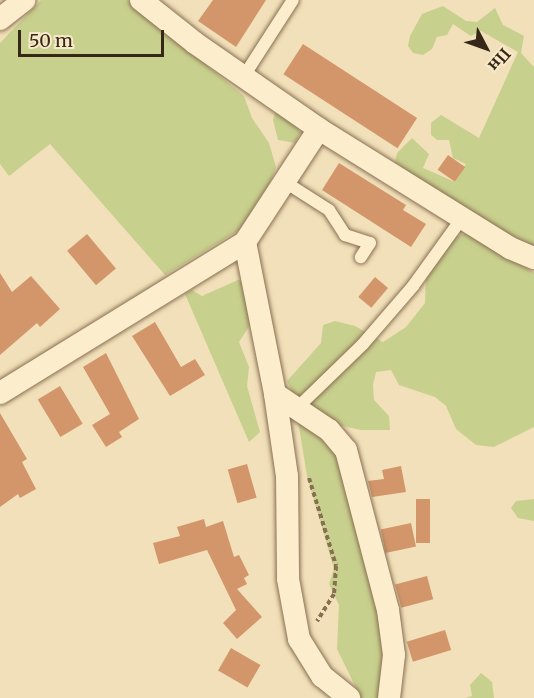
<!DOCTYPE html>
<meta charset="utf-8">
<style>
body{margin:0}
#map{position:relative;width:534px;height:698px;overflow:hidden;background:#f1e0b9;font-family:Merriweather,serif}
div>[style]{position:absolute}
[style*='--x']{left:calc(var(--x)*1px);top:calc(var(--y)*1px);width:calc(var(--w)*1px);rotate:calc(var(--a)*1deg)}
.green>*{inset:0;background:#c8d08d}
.building>*{inset:0;background:#d3966b;transform-origin:0 0}
.path>*{height:4px;margin-top:-2px;transform-origin:0;background:repeating-linear-gradient(90deg,#896f52 0 4.5px,transparent 0 7.5px)}
.roads{filter:drop-shadow(0 0 2px #896f52) drop-shadow(0 0 2px #896f52)}
.service>*{height:12px;margin:-6px;padding:0 6px;transform-origin:6px;border-radius:6px;background:#fcedcc}
.minor>*{height:22px;margin:-11px;padding:0 11px;transform-origin:11px;border-radius:11px;background:#fcedcc}
span{translate:-50% -50%;white-space:nowrap;text-align:center;line-height:1.15;-webkit-text-stroke:4.5px #f8eac9;paint-order:stroke}
.north{position:absolute;left:456px;top:18px;width:60px;height:60px;-webkit-text-stroke:4px #f8eac9;paint-order:stroke;rotate:131deg;font-size:16px;font-weight:700;line-height:24px;text-align:center;color:#362719}
.north::after{content:'';display:block;margin:auto;width:21px;height:27px;background:#362719;clip-path:polygon(50% 0,100% 100%,50% 72%,0 100%)}
.scale{position:absolute;left:18px;top:30px;width:146px;height:27px;box-sizing:border-box;border:3px solid #362719;border-top:0;padding-left:8px;font-size:18px;line-height:21px;white-space:nowrap;color:#362719;-webkit-text-stroke:4px #f8eac9;paint-order:stroke}
</style>
<div id="map">
<div class="green">
<i style="clip-path:polygon(41px 0,127px 0,244px 96px,252px 118px,269px 143px,276px 167px,263px 200px,244px 227px,165px 275px,50px 144px,9px 176px,0 164px,0 43px)"></i>
<i style="clip-path:polygon(443px 6px,466px 21px,477px 22px,495px 8px,503px 25px,524px 36px,521px 53px,534px 67px,534px 246px,480px 220px,395px 162px,397px 153px,412px 138px,429px 154px,423px 168px,455px 182px,466px 164px,453px 158px,449px 140px,437px 140px,431px 135px,431px 123px,441px 115px,479px 138px,518px 52px,481px 31px,471px 36px,453px 24px,447px 35px,437px 37px,432px 49px,423px 55px,413px 53px,408px 46px,410px 36px,422px 14px)"></i>
<i style="clip-path:polygon(275px 113px,285px 113px,296px 122px,300px 133px,295px 143px,278px 140px,273px 120px)"></i>
<i style="clip-path:polygon(469px 232px,534px 273px,534px 427px,494px 447px,476px 445px,456px 429px,446px 406px,435px 397px,399px 385px,391px 370px,376px 372px,373px 385px,374px 400px,389px 416px,390px 430px,361px 430px,324px 422px,296px 402px,287px 381px,321px 343px,323px 325px,335px 321px,355px 326px,383px 342px,406px 327px,425px 303px,426px 273px,456px 237px)"></i>
<i style="clip-path:polygon(238px 280px,248px 282px,254px 319px,239px 342px,249px 367px,247px 386px,260px 432px,249px 442px,185px 294px,192px 290px,202px 296px)"></i>
<i style="clip-path:polygon(298px 421px,319px 430px,338px 452px,383px 611px,389px 698px,361px 698px,337px 649px,339px 605px,329px 584px,334px 569px,307px 476px)"></i>
<i style="clip-path:polygon(534px 499px,534px 521px,518px 518px,511px 508px,516px 501px)"></i>
<i style="clip-path:polygon(481px 673px,492px 682px,494px 698px,465px 698px,472px 696px,470px 685px)"></i>
</div>
<div class="building">
<i style="clip-path:polygon(213px 0,266px 0,236px 47px,198px 21px)"></i>
<i style="left:303px;top:44px;width:136px;height:36px;rotate:33deg"></i>
<i style="left:448px;top:155px;width:21px;height:18px;rotate:35deg"></i>
<i style="clip-path:polygon(339px 163px,406px 205px,403px 210px,426px 224px,411px 247px,322px 190px)"></i>
<i style="left:87px;top:234px;width:45px;height:26px;rotate:50deg"></i>
<i style="clip-path:polygon(0 273px,12px 292px,31px 276px,60px 309px,40px 327px,37px 323px,0 355px)"></i>
<i style="left:375px;top:277px;width:17px;height:26px;rotate:40deg"></i>
<i style="clip-path:polygon(155px 322px,181px 367px,195px 359px,205px 375px,170px 396px,132px 336px)"></i>
<i style="clip-path:polygon(106px 353px,139px 419px,119px 432px,122px 437px,106px 447px,92px 425px,110px 414px,83px 367px)"></i>
<i style="left:60px;top:386px;width:44px;height:26px;rotate:59deg"></i>
<i style="clip-path:polygon(0 413px,27px 459px,22px 462px,36px 489px,20px 498px,18px 494px,0 507px)"></i>
<i style="left:247px;top:464px;width:35px;height:20px;rotate:74deg"></i>
<i style="clip-path:polygon(401px 466px,406px 492px,372px 497px,368px 481px,384px 479px,382px 470px)"></i>
<i style="left:416px;top:499px;width:14px;height:44px"></i>
<i style="clip-path:polygon(204px 519px,206px 527px,223px 521px,234px 557px,239px 555px,249px 575px,244px 578px,247px 584px,237px 589px,262px 617px,237px 639px,223px 623px,236px 610px,207px 550px,159px 564px,153px 543px,180px 536px,177px 527px)"></i>
<i style="left:411px;top:523px;width:24px;height:31px;rotate:78deg"></i>
<i style="left:427px;top:576px;width:24px;height:33px;rotate:75deg"></i>
<i style="left:445px;top:630px;width:21px;height:40px;rotate:73deg"></i>
<i style="left:231px;top:648px;width:34px;height:26px;rotate:30deg"></i>
</div>
<div class="path">
<i style="--x:309;--y:478;--w:92;--a:72.9"></i>
<i style="--x:336;--y:566;--w:28;--a:94"></i>
<i style="--x:334;--y:594;--w:32;--a:122"></i>
</div>
<div class="roads">
<div class="service">
<i style="--x:244;--y:76;--w:90;--a:-57.2"></i>
<i style="--x:285;--y:182;--w:52;--a:32.5"></i>
<i style="--x:329;--y:210;--w:30;--a:57"></i>
<i style="--x:345;--y:235;--w:26;--a:18"></i>
<i style="--x:370;--y:243;--w:17;--a:123"></i>
<i style="--x:295;--y:410;--w:95;--a:-44.1"></i>
<i style="--x:363;--y:344;--w:77;--a:-49.2"></i>
<i style="--x:413;--y:286;--w:84;--a:-54.2"></i>
</div>
<div class="minor">
<i style="--x:141;--y:0;--w:69;--a:38.5"></i>
<i style="--x:195;--y:43;--w:151;--a:34.7"></i>
<i style="--x:319;--y:129;--w:225;--a:31.9"></i>
<i style="--x:510;--y:248;--w:26;--a:23"></i>
<i style="--x:0;--y:19;--w:31;--a:-38"></i>
<i style="--x:245;--y:242;--w:155;--a:78.8"></i>
<i style="--x:275;--y:394;--w:65;--a:33.7"></i>
<i style="--x:329;--y:430;--w:26;--a:50"></i>
<i style="--x:346;--y:450;--w:165;--a:75.3"></i>
<i style="--x:388;--y:610;--w:45;--a:82.4"></i>
<i style="--x:394;--y:655;--w:43;--a:96.6"></i>
<i style="--x:0;--y:393;--w:288;--a:-31.6"></i>
<i style="--x:245;--y:242;--w:135;--a:-56.8"></i>
<i style="--x:275;--y:394;--w:83;--a:81.7"></i>
<i style="--x:287;--y:476;--w:103;--a:89.4"></i>
<i style="--x:288;--y:579;--w:61;--a:79.6"></i>
<i style="--x:299;--y:639;--w:44;--a:58.1"></i>
<i style="--x:322;--y:676;--w:35;--a:39"></i>
</div>
</div>
<div class="north">Пн</div>
<div class="scale">50 m</div>
</div>
